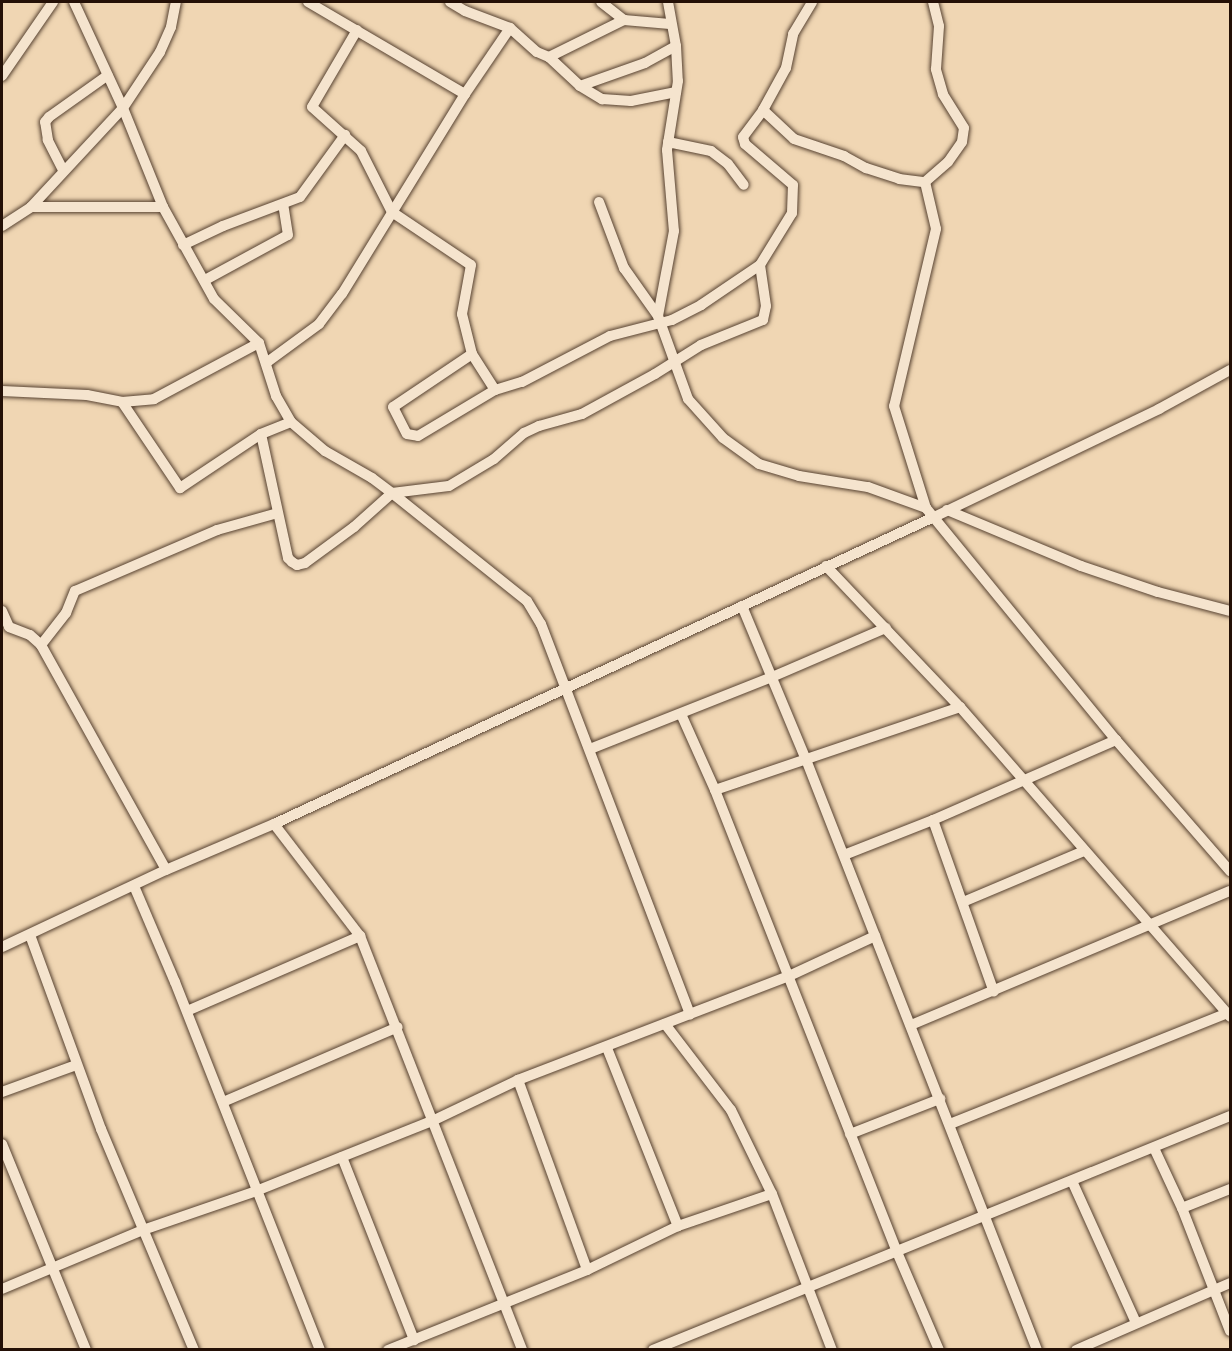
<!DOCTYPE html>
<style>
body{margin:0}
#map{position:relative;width:1232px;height:1351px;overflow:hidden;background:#f0d6b3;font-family:Vollkorn,serif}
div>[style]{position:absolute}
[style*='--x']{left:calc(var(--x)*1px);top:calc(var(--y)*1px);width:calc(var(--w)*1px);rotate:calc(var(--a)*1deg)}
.roads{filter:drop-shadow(0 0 2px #574231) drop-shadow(0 0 2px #574231)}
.minor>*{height:10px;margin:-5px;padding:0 5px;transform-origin:5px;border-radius:5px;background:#f5e4ce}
span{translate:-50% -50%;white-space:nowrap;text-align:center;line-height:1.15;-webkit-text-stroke:5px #f5e4ce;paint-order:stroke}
.frame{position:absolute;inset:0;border:3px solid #241006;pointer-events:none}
</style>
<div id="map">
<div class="roads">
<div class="minor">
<i style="--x:74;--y:2;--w:117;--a:65.2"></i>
<i style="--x:123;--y:108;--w:107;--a:68"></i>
<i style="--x:163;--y:207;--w:105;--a:61"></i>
<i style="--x:214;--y:299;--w:63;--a:44.4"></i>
<i style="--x:259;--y:343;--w:56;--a:72.2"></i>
<i style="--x:276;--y:396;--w:30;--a:60"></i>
<i style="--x:291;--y:422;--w:45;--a:40.5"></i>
<i style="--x:325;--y:451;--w:54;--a:29.9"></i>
<i style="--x:372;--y:478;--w:25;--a:37"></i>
<i style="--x:392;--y:493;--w:57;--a:-7"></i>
<i style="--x:449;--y:486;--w:52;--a:-31"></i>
<i style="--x:494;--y:459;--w:40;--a:-41"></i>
<i style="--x:524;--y:433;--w:17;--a:-25"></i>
<i style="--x:539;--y:426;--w:45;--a:-15.6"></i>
<i style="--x:582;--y:414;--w:83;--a:-28.7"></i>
<i style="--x:655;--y:374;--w:54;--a:-32.2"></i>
<i style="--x:701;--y:345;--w:67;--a:-22"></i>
<i style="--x:763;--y:320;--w:14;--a:-78"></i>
<i style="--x:766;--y:306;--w:41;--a:-98.3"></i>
<i style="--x:308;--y:2;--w:182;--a:30.4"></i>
<i style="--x:450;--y:2;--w:17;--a:31"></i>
<i style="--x:465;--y:11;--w:48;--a:20.7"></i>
<i style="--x:510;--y:28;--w:36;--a:42"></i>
<i style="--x:537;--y:52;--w:13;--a:23"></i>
<i style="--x:549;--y:57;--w:84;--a:-26.3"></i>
<i style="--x:601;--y:2;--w:29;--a:38"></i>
<i style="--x:624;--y:20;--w:46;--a:5"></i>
<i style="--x:668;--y:2;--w:45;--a:79.7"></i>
<i style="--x:676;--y:46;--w:35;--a:87"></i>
<i style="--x:678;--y:81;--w:70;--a:99.1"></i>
<i style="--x:667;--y:150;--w:81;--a:85.1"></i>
<i style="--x:674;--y:231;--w:86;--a:100.7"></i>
<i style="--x:658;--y:316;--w:88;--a:70.1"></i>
<i style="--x:688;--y:399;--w:52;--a:48.1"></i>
<i style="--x:723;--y:438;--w:44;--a:35.8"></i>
<i style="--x:759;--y:464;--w:42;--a:16.7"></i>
<i style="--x:799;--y:476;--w:70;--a:9.1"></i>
<i style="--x:868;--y:487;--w:62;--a:19.9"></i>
<i style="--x:357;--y:30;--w:89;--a:120.3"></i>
<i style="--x:312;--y:107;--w:66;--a:41.9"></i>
<i style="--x:361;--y:151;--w:68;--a:63.1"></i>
<i style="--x:392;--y:212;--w:95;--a:33.9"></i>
<i style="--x:471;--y:265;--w:50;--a:100.4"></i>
<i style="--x:462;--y:314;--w:41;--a:76"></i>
<i style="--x:549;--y:57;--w:42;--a:43.1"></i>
<i style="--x:580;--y:86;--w:26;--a:31"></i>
<i style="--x:602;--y:99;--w:29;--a:4"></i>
<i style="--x:631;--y:101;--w:46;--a:-11.3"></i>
<i style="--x:2;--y:76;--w:90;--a:-55.4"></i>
<i style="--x:580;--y:86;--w:69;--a:-19.5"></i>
<i style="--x:645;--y:63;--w:35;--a:-29"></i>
<i style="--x:763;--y:110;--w:42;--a:43.1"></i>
<i style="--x:794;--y:139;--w:53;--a:18.8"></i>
<i style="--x:844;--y:156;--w:25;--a:29"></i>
<i style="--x:866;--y:168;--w:35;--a:18"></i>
<i style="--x:899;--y:179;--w:26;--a:7"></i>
<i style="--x:925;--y:182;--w:30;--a:-41"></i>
<i style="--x:948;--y:162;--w:24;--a:-55"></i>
<i style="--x:962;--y:142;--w:14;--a:-82"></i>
<i style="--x:964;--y:128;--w:40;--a:-122"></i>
<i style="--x:943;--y:94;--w:26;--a:-106"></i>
<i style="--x:936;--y:69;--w:43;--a:-86"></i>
<i style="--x:939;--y:26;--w:25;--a:-104"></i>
<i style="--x:668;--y:142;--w:44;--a:11.8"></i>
<i style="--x:711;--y:151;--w:21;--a:37"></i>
<i style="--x:728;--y:164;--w:26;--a:53"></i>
<i style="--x:63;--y:170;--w:34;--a:-117"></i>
<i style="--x:48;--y:140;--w:18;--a:-99"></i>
<i style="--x:45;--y:122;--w:6;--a:-51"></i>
<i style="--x:49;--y:117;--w:72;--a:-35.4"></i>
<i style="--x:925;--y:182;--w:48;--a:76.8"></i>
<i style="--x:936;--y:229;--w:182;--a:103.3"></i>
<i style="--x:894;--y:406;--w:107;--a:72.6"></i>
<i style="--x:926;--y:508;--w:300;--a:50.7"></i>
<i style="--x:1116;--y:740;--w:174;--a:49"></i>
<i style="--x:599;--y:202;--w:71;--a:69.3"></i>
<i style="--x:624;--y:268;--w:59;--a:54.7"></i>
<i style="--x:31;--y:207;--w:132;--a:0"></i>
<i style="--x:2;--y:226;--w:35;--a:-33"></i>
<i style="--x:31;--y:207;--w:135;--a:-47.1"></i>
<i style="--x:123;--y:108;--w:67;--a:-56.5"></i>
<i style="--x:160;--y:52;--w:27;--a:-66"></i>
<i style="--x:171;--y:27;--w:25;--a:-79"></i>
<i style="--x:183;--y:245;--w:44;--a:-25.4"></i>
<i style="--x:223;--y:226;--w:82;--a:-20.6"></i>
<i style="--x:300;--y:197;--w:77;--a:-54"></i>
<i style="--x:205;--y:280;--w:94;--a:-28.5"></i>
<i style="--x:288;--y:235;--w:31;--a:-99"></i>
<i style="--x:266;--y:363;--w:66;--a:-36.3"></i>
<i style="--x:319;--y:324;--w:38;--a:-53"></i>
<i style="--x:342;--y:294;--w:235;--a:-58.4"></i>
<i style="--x:465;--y:94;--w:80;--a:-55.7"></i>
<i style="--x:495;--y:390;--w:43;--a:-122.6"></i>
<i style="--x:472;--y:354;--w:95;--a:146.1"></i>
<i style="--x:393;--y:407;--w:30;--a:63"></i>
<i style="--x:407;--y:434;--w:11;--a:10"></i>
<i style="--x:418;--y:436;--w:90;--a:-30.9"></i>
<i style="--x:495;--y:390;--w:28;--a:-17"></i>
<i style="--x:522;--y:382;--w:99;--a:-27.6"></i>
<i style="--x:610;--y:336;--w:64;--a:-14.5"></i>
<i style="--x:672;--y:320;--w:33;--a:-27"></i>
<i style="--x:701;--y:305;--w:71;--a:-34.1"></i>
<i style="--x:760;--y:265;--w:61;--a:-58.4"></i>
<i style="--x:792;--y:213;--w:28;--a:-88"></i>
<i style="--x:793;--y:185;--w:63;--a:-139.5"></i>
<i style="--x:745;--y:144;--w:7;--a:-106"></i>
<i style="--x:743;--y:137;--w:34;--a:-53"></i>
<i style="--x:763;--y:110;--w:48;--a:-61.3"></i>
<i style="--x:786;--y:68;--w:35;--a:-78"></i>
<i style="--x:793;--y:34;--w:37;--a:-59"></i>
<i style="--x:2;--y:391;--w:85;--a:2.7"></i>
<i style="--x:87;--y:395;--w:36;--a:11"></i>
<i style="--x:122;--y:402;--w:104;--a:56"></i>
<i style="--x:180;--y:488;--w:97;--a:-33.7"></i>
<i style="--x:261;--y:434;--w:32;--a:-22"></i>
<i style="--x:122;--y:402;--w:32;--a:-5"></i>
<i style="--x:154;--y:399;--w:119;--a:-28.1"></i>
<i style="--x:261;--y:434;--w:127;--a:77.7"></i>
<i style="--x:288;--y:558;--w:6;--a:45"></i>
<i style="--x:292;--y:562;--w:6;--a:31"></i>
<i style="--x:297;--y:565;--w:8;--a:-14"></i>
<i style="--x:305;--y:563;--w:61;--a:-36.3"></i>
<i style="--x:354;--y:527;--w:51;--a:-41.8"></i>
<i style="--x:392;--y:493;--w:173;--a:38.7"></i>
<i style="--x:527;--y:601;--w:27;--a:59"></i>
<i style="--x:541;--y:624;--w:418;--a:69.1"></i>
<i style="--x:947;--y:510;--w:145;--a:22.7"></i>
<i style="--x:1081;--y:566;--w:81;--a:18.7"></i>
<i style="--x:1158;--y:592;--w:74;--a:14.8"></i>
<i style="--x:826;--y:566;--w:195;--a:46.5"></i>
<i style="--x:960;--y:707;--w:411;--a:48.9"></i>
<i style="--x:742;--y:606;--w:164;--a:67.4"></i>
<i style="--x:805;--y:757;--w:637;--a:68.63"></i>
<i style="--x:2;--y:611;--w:17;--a:66"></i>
<i style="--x:9;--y:627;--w:22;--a:21"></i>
<i style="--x:30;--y:635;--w:15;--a:42"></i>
<i style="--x:41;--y:645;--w:257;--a:60.9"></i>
<i style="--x:41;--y:645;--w:41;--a:-52"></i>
<i style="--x:66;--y:613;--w:24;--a:-68"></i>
<i style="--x:75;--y:591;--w:155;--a:-23.2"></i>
<i style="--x:217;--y:530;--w:63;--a:-15.6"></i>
<i style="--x:681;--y:714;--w:83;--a:65.9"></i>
<i style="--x:715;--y:790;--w:497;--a:68.5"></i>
<i style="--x:897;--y:1252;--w:107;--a:66.8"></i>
<i style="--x:590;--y:749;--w:196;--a:-21.6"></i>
<i style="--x:772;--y:677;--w:124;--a:-23.3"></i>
<i style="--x:715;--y:790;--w:259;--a:-18.7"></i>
<i style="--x:933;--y:820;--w:182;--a:70.5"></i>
<i style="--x:274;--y:824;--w:141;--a:52.5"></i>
<i style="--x:360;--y:936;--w:445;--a:68.6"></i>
<i style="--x:844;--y:855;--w:96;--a:-21.5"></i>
<i style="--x:933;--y:820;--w:200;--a:-23.6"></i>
<i style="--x:134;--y:886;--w:104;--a:66.9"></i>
<i style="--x:175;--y:982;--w:396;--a:68.5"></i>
<i style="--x:963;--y:902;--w:131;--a:-22.9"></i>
<i style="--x:30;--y:935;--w:207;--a:69.9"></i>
<i style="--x:101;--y:1129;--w:240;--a:67.2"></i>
<i style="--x:2;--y:947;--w:181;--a:-25.2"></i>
<i style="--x:166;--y:870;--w:117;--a:-23.1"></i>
<i style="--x:274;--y:824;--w:728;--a:-24.95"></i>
<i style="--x:934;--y:517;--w:250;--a:-25.6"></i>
<i style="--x:1159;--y:409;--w:81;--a:-28.8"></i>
<i style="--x:187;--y:1011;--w:189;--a:-23.4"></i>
<i style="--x:665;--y:1024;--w:108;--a:52.5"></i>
<i style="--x:731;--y:1110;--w:93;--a:64"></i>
<i style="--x:772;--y:1194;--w:167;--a:69"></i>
<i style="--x:911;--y:1025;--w:346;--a:-22.8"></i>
<i style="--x:607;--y:1048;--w:192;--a:68.3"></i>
<i style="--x:518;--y:1080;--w:202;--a:70"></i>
<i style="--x:2;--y:1092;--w:79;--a:-20"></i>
<i style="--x:223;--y:1102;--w:190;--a:-23.2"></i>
<i style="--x:950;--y:1124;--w:298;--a:-21.8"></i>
<i style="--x:850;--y:1134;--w:97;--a:-21.3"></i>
<i style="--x:2;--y:1144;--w:222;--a:67.8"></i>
<i style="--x:1154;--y:1148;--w:66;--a:65"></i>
<i style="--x:1182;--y:1208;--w:132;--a:68.7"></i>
<i style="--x:342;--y:1157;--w:197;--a:68.5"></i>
<i style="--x:1072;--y:1181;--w:156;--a:65.7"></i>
<i style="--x:1182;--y:1208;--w:52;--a:-21.6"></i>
<i style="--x:2;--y:1289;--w:153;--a:-22.7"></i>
<i style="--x:143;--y:1230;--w:120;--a:-19"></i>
<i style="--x:256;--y:1191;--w:189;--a:-21.7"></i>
<i style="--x:432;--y:1121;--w:95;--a:-25.5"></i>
<i style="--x:518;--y:1080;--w:290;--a:-21"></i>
<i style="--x:789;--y:976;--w:95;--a:-24.9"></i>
<i style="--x:388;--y:1350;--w:214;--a:-21.9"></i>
<i style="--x:587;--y:1270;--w:101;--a:-25.8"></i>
<i style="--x:678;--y:1226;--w:99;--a:-18.8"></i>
<i style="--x:653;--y:1350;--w:623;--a:-22.07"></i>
<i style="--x:1076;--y:1350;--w:168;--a:-23.5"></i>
</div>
</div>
<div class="frame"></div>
</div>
